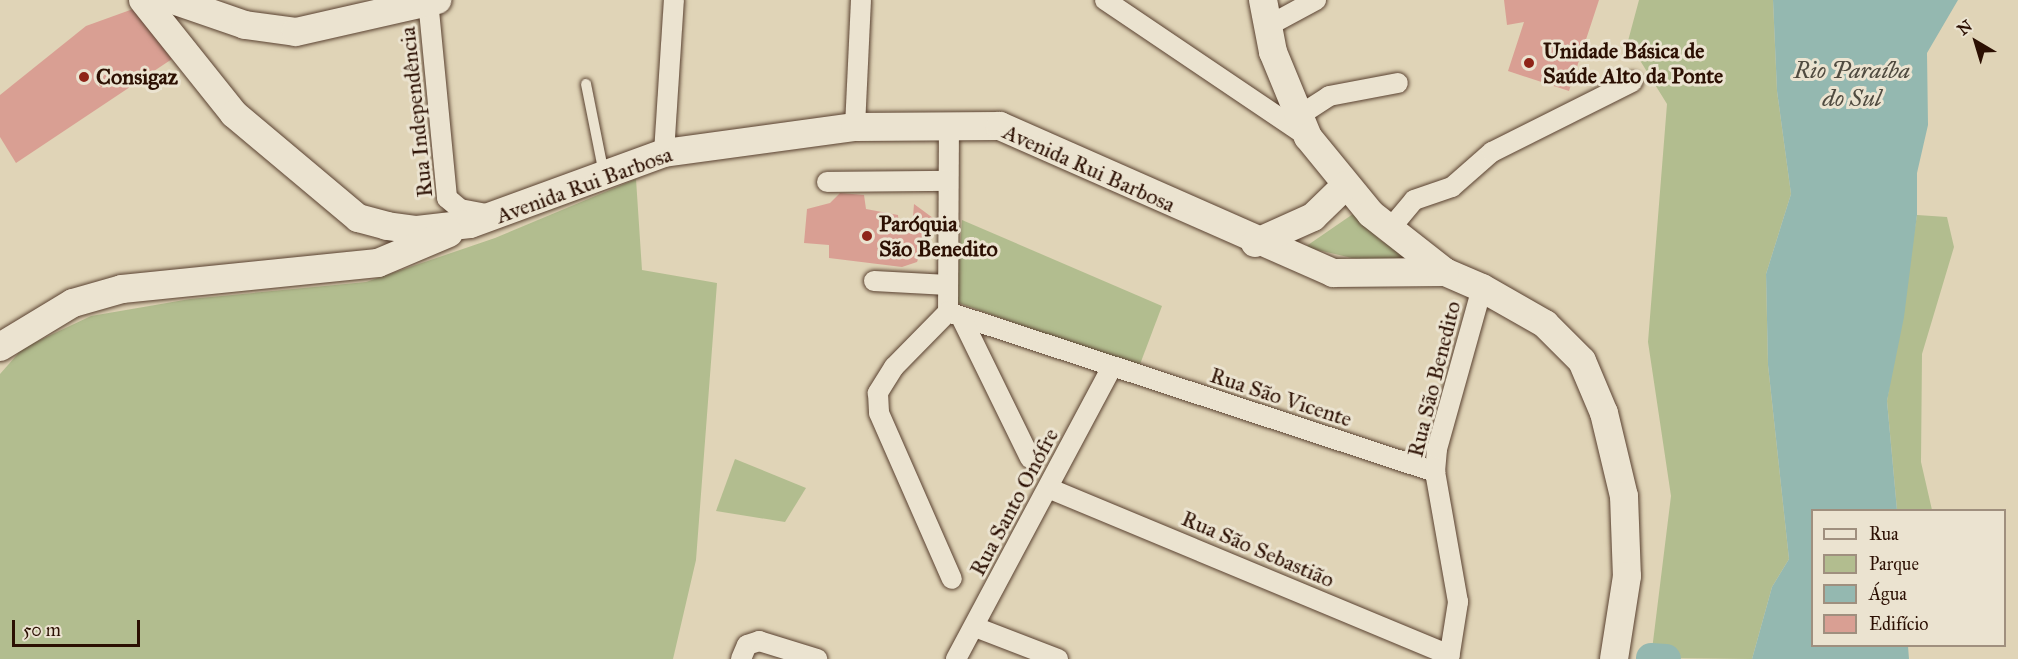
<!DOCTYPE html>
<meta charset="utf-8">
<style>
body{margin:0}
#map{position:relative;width:2018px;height:659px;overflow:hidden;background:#e0d4b7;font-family:"IM FELL Great Primer",serif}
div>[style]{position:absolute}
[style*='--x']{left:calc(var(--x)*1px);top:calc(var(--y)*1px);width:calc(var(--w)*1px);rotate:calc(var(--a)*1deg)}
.green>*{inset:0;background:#b2bd8f}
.water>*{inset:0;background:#94b8b0}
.river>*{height:30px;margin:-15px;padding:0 15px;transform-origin:15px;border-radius:15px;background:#94b8b0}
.building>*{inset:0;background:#d99f93}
.roads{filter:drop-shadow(0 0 2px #594130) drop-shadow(0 0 2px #594130)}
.lane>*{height:10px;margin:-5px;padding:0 5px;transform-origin:5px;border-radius:5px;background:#ebe3d0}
.street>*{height:20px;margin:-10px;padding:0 10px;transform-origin:10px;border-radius:10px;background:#ebe3d0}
.secondary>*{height:28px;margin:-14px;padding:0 14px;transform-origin:14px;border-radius:14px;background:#ebe3d0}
.dots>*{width:16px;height:16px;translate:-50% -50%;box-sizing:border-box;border:3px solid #ebe3d0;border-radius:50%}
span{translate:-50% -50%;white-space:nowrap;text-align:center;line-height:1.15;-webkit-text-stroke:6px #ebe3d0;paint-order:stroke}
.poi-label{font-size:22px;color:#2c1003;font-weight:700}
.left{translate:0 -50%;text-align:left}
.street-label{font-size:22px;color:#2c1003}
.water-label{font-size:24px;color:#504b40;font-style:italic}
.legend{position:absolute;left:1811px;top:509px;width:195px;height:138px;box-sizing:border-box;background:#ebe3d0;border:2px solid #9f8f7e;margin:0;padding:8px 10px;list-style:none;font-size:18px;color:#2c1003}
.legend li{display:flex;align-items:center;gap:12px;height:30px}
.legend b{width:30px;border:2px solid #9f8f7e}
.north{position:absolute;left:1946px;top:12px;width:60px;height:60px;-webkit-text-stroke:4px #ebe3d0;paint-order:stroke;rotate:322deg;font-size:16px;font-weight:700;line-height:24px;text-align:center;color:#2c1003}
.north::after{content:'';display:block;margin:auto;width:21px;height:27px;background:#2c1003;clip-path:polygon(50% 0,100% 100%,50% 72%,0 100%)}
.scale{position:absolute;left:12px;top:620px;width:128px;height:27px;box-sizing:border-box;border:3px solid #2c1003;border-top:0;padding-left:8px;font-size:18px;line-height:21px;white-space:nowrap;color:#2c1003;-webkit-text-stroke:4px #ebe3d0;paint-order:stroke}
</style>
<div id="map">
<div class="green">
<i style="clip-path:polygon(1639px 0,1773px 0,1777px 91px,1791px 194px,1766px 274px,1768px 365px,1789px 559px,1772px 587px,1752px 659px,1651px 658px,1671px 496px,1648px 342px,1667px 104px,1628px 41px)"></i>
<i style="clip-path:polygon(636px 179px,642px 270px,717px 283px,696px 560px,673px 659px,0 659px,0 374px,23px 348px,91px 316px,190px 299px,366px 282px,495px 238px)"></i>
<i style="clip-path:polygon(1353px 214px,1380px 240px,1407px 257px,1369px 262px,1305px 247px)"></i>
<i style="clip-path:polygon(1917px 215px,1947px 217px,1954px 247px,1922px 354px,1921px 462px,1932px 510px,1897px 510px,1887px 401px)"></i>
<i style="clip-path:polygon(962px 220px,1162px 306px,1139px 367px,956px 302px)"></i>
<i style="clip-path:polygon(735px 459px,806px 488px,785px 522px,716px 511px)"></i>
</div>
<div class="water">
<i style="clip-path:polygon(1773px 0,1958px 0,1927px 53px,1928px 125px,1917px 173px,1917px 215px,1904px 317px,1887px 401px,1897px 510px,1812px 510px,1812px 646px,1908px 646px,1909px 659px,1752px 659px,1772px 587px,1789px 559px,1768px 365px,1766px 274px,1791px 194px,1777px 91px)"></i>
</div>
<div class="river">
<i style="--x:1651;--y:658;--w:15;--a:4"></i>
</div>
<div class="building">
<i style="clip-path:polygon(1504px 0,1599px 0,1569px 91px,1508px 71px,1524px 22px,1507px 25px)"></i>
<i style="clip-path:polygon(133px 9px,172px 59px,16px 163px,0 137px,0 95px,86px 26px)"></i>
<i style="clip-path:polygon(840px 193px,864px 195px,866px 209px,898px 215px,899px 227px,912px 229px,914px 204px,933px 218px,917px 262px,902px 267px,829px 258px,829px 245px,804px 243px,807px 209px,830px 203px)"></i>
</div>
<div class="roads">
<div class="lane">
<i style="--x:586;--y:84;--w:92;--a:78.7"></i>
</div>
<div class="street">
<i style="--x:428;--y:0;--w:199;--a:84.5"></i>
<i style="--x:447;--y:198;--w:17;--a:40"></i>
<i style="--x:460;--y:209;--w:31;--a:11"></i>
<i style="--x:1105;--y:0;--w:244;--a:34"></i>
<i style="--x:1266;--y:27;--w:57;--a:-28.4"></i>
<i style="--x:1297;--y:117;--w:38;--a:-33"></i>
<i style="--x:1329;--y:96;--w:70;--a:-10.7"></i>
<i style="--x:949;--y:123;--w:189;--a:90.3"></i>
<i style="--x:948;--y:312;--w:513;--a:18.19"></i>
<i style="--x:855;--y:127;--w:127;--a:-87.3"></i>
<i style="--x:664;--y:153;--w:153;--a:-86.3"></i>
<i style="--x:827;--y:182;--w:120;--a:-0.5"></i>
<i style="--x:1389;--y:230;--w:39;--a:-50"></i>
<i style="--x:1414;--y:200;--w:40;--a:-18.9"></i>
<i style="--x:1452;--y:187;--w:53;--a:-41.2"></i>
<i style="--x:1492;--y:152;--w:157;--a:-26.6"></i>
<i style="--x:874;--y:281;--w:74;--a:3.1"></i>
<i style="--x:948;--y:312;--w:77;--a:134.5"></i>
<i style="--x:894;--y:367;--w:31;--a:122"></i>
<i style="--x:878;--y:393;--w:20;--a:87"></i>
<i style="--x:879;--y:413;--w:181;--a:66.3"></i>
<i style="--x:961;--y:317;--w:157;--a:63.9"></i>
<i style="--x:1048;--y:488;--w:435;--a:22.6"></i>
<i style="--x:975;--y:627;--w:89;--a:21.1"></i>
<i style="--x:741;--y:659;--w:15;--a:-67"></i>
<i style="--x:747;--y:645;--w:13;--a:-18"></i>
<i style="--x:759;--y:641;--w:61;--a:17.2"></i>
<i style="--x:956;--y:659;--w:331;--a:-61.9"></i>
<i style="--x:1449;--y:659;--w:58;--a:-81"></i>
<i style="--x:1458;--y:602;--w:132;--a:-100"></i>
<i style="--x:1435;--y:472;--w:23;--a:-85"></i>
<i style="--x:1437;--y:449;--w:167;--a:-74.4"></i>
</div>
<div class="secondary">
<i style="--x:143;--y:0;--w:146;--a:51.4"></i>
<i style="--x:234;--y:114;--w:162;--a:40"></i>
<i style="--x:358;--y:218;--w:30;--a:15"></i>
<i style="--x:387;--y:226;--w:30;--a:8"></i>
<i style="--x:417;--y:230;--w:53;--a:-6.5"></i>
<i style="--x:470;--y:224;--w:207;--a:-20.1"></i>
<i style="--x:664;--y:153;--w:193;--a:-7.8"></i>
<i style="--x:855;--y:127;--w:145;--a:-0.4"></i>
<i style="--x:1000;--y:126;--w:364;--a:23.8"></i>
<i style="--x:1333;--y:273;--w:112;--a:-0.5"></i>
<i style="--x:1445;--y:272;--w:40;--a:23.4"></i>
<i style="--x:1482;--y:288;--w:73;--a:29.7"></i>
<i style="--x:1545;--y:324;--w:52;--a:45"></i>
<i style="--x:1582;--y:361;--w:56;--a:67.1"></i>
<i style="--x:1604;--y:413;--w:85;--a:76.5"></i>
<i style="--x:1624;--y:496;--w:80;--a:87.9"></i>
<i style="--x:1627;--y:576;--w:84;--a:98.9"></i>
<i style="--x:173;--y:0;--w:76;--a:19.1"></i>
<i style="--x:245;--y:25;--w:51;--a:7.8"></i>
<i style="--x:296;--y:32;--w:145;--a:-12.8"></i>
<i style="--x:1263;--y:0;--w:53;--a:79.1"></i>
<i style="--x:1273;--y:52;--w:92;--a:67.6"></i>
<i style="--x:1308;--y:137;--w:99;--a:50.7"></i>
<i style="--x:1371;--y:214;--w:94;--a:38.1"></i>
<i style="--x:1255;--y:243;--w:64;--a:-24.1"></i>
<i style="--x:1313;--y:217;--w:46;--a:-44.1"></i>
<i style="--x:0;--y:347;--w:85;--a:-31.1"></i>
<i style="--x:73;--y:303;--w:51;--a:-15.9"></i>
<i style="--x:122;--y:289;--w:257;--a:-5.8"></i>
<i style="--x:378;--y:263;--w:77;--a:-22.9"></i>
</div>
</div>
<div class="dots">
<i style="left:1529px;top:63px;background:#8f2418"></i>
<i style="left:84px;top:77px;background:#8f2418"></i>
<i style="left:867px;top:236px;background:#8f2418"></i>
</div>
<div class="poi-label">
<span class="left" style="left:1543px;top:63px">Unidade Básica de<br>Saúde Alto da Ponte</span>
<span class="left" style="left:96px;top:77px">Consigaz</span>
<span class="left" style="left:879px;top:236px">Paróquia<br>São Benedito</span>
</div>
<div class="street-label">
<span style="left:416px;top:112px;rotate:-96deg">Rua Independência</span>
<span style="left:1089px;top:168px;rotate:24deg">Avenida Rui Barbosa</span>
<span style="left:584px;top:185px;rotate:-20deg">Avenida Rui Barbosa</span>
<span style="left:1434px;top:379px;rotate:-76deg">Rua São Benedito</span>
<span style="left:1281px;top:397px;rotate:18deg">Rua São Vicente</span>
<span style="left:1014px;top:502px;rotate:-62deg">Rua Santo Onófre</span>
<span style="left:1258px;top:549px;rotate:23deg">Rua São Sebastião</span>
</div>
<div class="water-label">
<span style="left:1852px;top:85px">Rio Paraíba<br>do Sul</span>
</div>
<ul class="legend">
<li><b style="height:8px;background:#ebe3d0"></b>Rua</li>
<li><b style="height:16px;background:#b2bd8f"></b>Parque</li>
<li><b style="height:16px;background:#94b8b0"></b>Água</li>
<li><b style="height:16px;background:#d99f93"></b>Edifício</li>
</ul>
<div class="north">N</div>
<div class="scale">50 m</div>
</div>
